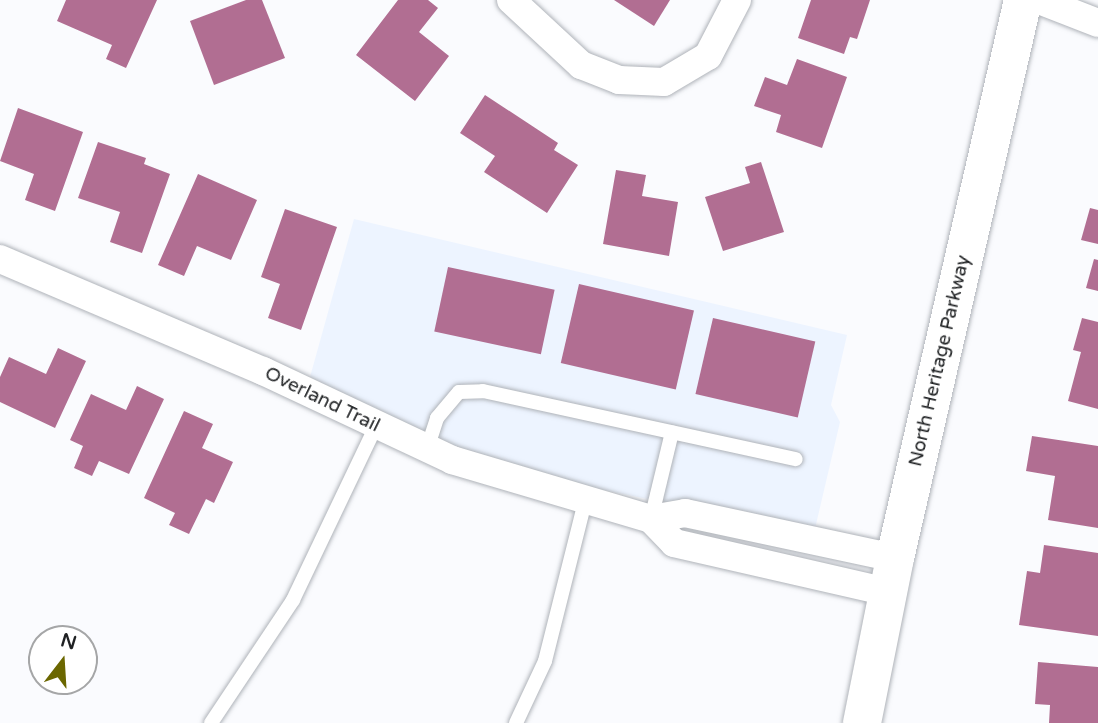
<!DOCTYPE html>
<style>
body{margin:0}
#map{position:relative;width:1098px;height:723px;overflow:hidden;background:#fafbfe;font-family:"Varela Round",sans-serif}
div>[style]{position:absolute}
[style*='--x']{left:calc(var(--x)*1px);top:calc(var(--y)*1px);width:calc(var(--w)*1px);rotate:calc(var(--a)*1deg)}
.built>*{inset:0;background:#edf4ff}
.building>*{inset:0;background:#b16e92;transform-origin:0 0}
.roads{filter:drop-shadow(0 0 2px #afb3b9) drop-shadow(0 0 2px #afb3b9)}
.service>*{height:14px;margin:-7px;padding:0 7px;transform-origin:7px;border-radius:7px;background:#fff}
.minor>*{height:28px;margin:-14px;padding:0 14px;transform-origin:14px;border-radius:14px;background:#fff}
.secondary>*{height:38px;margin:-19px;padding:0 19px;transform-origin:19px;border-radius:19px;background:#fff}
span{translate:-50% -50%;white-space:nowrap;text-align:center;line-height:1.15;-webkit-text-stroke:6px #fff;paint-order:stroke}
.street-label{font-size:19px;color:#1f2123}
.north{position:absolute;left:28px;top:625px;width:70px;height:70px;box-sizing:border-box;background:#fff;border:2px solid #a5a6a7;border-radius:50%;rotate:17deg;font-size:19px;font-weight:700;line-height:28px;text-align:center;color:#1f2123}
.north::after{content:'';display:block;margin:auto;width:24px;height:32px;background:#6b6700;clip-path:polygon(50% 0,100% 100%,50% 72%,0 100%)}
</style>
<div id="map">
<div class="built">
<i style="clip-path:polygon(354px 219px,847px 335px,831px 405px,840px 422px,814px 533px,491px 467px,310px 377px)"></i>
</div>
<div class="building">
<i style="clip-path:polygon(66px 0,157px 0,126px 68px,106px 59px,112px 45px,57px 21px)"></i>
<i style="clip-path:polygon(246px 0,262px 0,285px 58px,214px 85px,190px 21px)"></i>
<i style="clip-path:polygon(398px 0,428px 0,438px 8px,419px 32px,449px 56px,415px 101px,356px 55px)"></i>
<i style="clip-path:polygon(614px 0,670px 0,654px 26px)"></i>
<i style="clip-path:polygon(811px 0,870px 0,857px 39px,850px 37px,844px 54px,798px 38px)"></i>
<i style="clip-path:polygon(797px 59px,847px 77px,822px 148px,776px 132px,781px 115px,754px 106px,765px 77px,787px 85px)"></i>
<i style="clip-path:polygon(485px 95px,558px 143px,554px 150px,578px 165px,547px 213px,484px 172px,495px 156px,460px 133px)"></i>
<i style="clip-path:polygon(18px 108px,83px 132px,55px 211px,25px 200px,34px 174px,0 161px)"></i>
<i style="clip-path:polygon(98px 142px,146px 158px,144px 164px,170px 174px,142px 253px,110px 242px,120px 212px,78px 198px)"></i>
<i style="clip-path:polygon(761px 162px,784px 232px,723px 251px,705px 197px,750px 183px,745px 167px)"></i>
<i style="clip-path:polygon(616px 170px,646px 175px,642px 196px,678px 202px,669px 256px,603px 244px)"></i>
<i style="clip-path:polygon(198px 174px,257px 200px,231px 260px,197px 246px,184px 276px,158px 265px)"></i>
<i style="clip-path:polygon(1090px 208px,1098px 210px,1098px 244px,1081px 240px)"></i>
<i style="clip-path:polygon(285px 209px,337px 227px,301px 330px,268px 318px,280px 284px,261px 277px)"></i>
<i style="clip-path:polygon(1094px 259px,1098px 260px,1098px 291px,1086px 288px)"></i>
<i style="left:448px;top:267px;width:109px;height:66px;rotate:12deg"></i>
<i style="left:579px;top:284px;width:118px;height:81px;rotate:13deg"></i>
<i style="left:713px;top:318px;width:105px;height:78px;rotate:13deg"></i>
<i style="clip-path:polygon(1082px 318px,1098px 322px,1098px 409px,1068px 401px,1081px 352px,1073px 350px)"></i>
<i style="clip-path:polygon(58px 348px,86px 361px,55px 428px,0 402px,0 377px,9px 357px,46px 374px)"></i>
<i style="clip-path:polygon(137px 386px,164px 399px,129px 474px,99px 461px,92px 476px,74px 468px,83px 446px,70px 440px,91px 394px,126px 410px)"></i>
<i style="clip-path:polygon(184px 411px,213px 424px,202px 448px,233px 462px,214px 503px,206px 499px,189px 534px,169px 525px,175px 513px,144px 498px)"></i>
<i style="clip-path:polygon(1032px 436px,1098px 446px,1098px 528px,1048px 520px,1055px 476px,1026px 471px)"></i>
<i style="clip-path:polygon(1044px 545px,1098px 553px,1098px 636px,1019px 625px,1027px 571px,1040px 573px)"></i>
<i style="clip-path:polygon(1038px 662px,1098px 667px,1098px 723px,1049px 723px,1050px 705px,1035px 704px)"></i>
</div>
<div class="roads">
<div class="service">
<i style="--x:427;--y:449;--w:33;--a:-72"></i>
<i style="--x:437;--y:418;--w:34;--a:-50"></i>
<i style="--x:459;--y:392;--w:24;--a:-2"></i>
<i style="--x:483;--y:391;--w:320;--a:12.3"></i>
<i style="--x:651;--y:519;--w:89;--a:-76.4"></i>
<i style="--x:211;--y:723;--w:148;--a:-56.3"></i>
<i style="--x:293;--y:600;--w:193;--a:-64.5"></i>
<i style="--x:516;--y:723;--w:68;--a:-64.9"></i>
<i style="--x:545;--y:661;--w:168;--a:-75.9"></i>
</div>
<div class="minor">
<i style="--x:511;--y:0;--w:96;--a:42.9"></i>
<i style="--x:581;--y:65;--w:41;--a:21.5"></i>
<i style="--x:619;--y:80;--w:45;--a:2.5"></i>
<i style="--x:664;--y:82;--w:51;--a:-30.6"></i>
<i style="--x:708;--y:56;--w:63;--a:-62.6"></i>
<i style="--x:1039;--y:0;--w:63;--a:21.3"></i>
<i style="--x:0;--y:259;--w:286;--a:23.1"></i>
<i style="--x:263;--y:371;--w:209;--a:25.2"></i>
<i style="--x:452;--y:460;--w:208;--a:16.5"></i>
<i style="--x:651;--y:519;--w:35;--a:-10"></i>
<i style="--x:685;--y:513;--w:215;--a:12.1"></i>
<i style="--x:651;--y:519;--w:33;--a:46"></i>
<i style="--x:674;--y:543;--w:220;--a:12.9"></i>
</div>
<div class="secondary">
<i style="--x:862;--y:723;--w:168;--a:-78.7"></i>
<i style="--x:895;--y:558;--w:572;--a:-77.08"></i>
</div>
</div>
<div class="street-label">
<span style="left:940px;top:361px;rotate:-77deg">North Heritage Parkway</span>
<span style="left:322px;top:400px;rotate:26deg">Overland Trail</span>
</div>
<div class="north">N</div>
</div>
